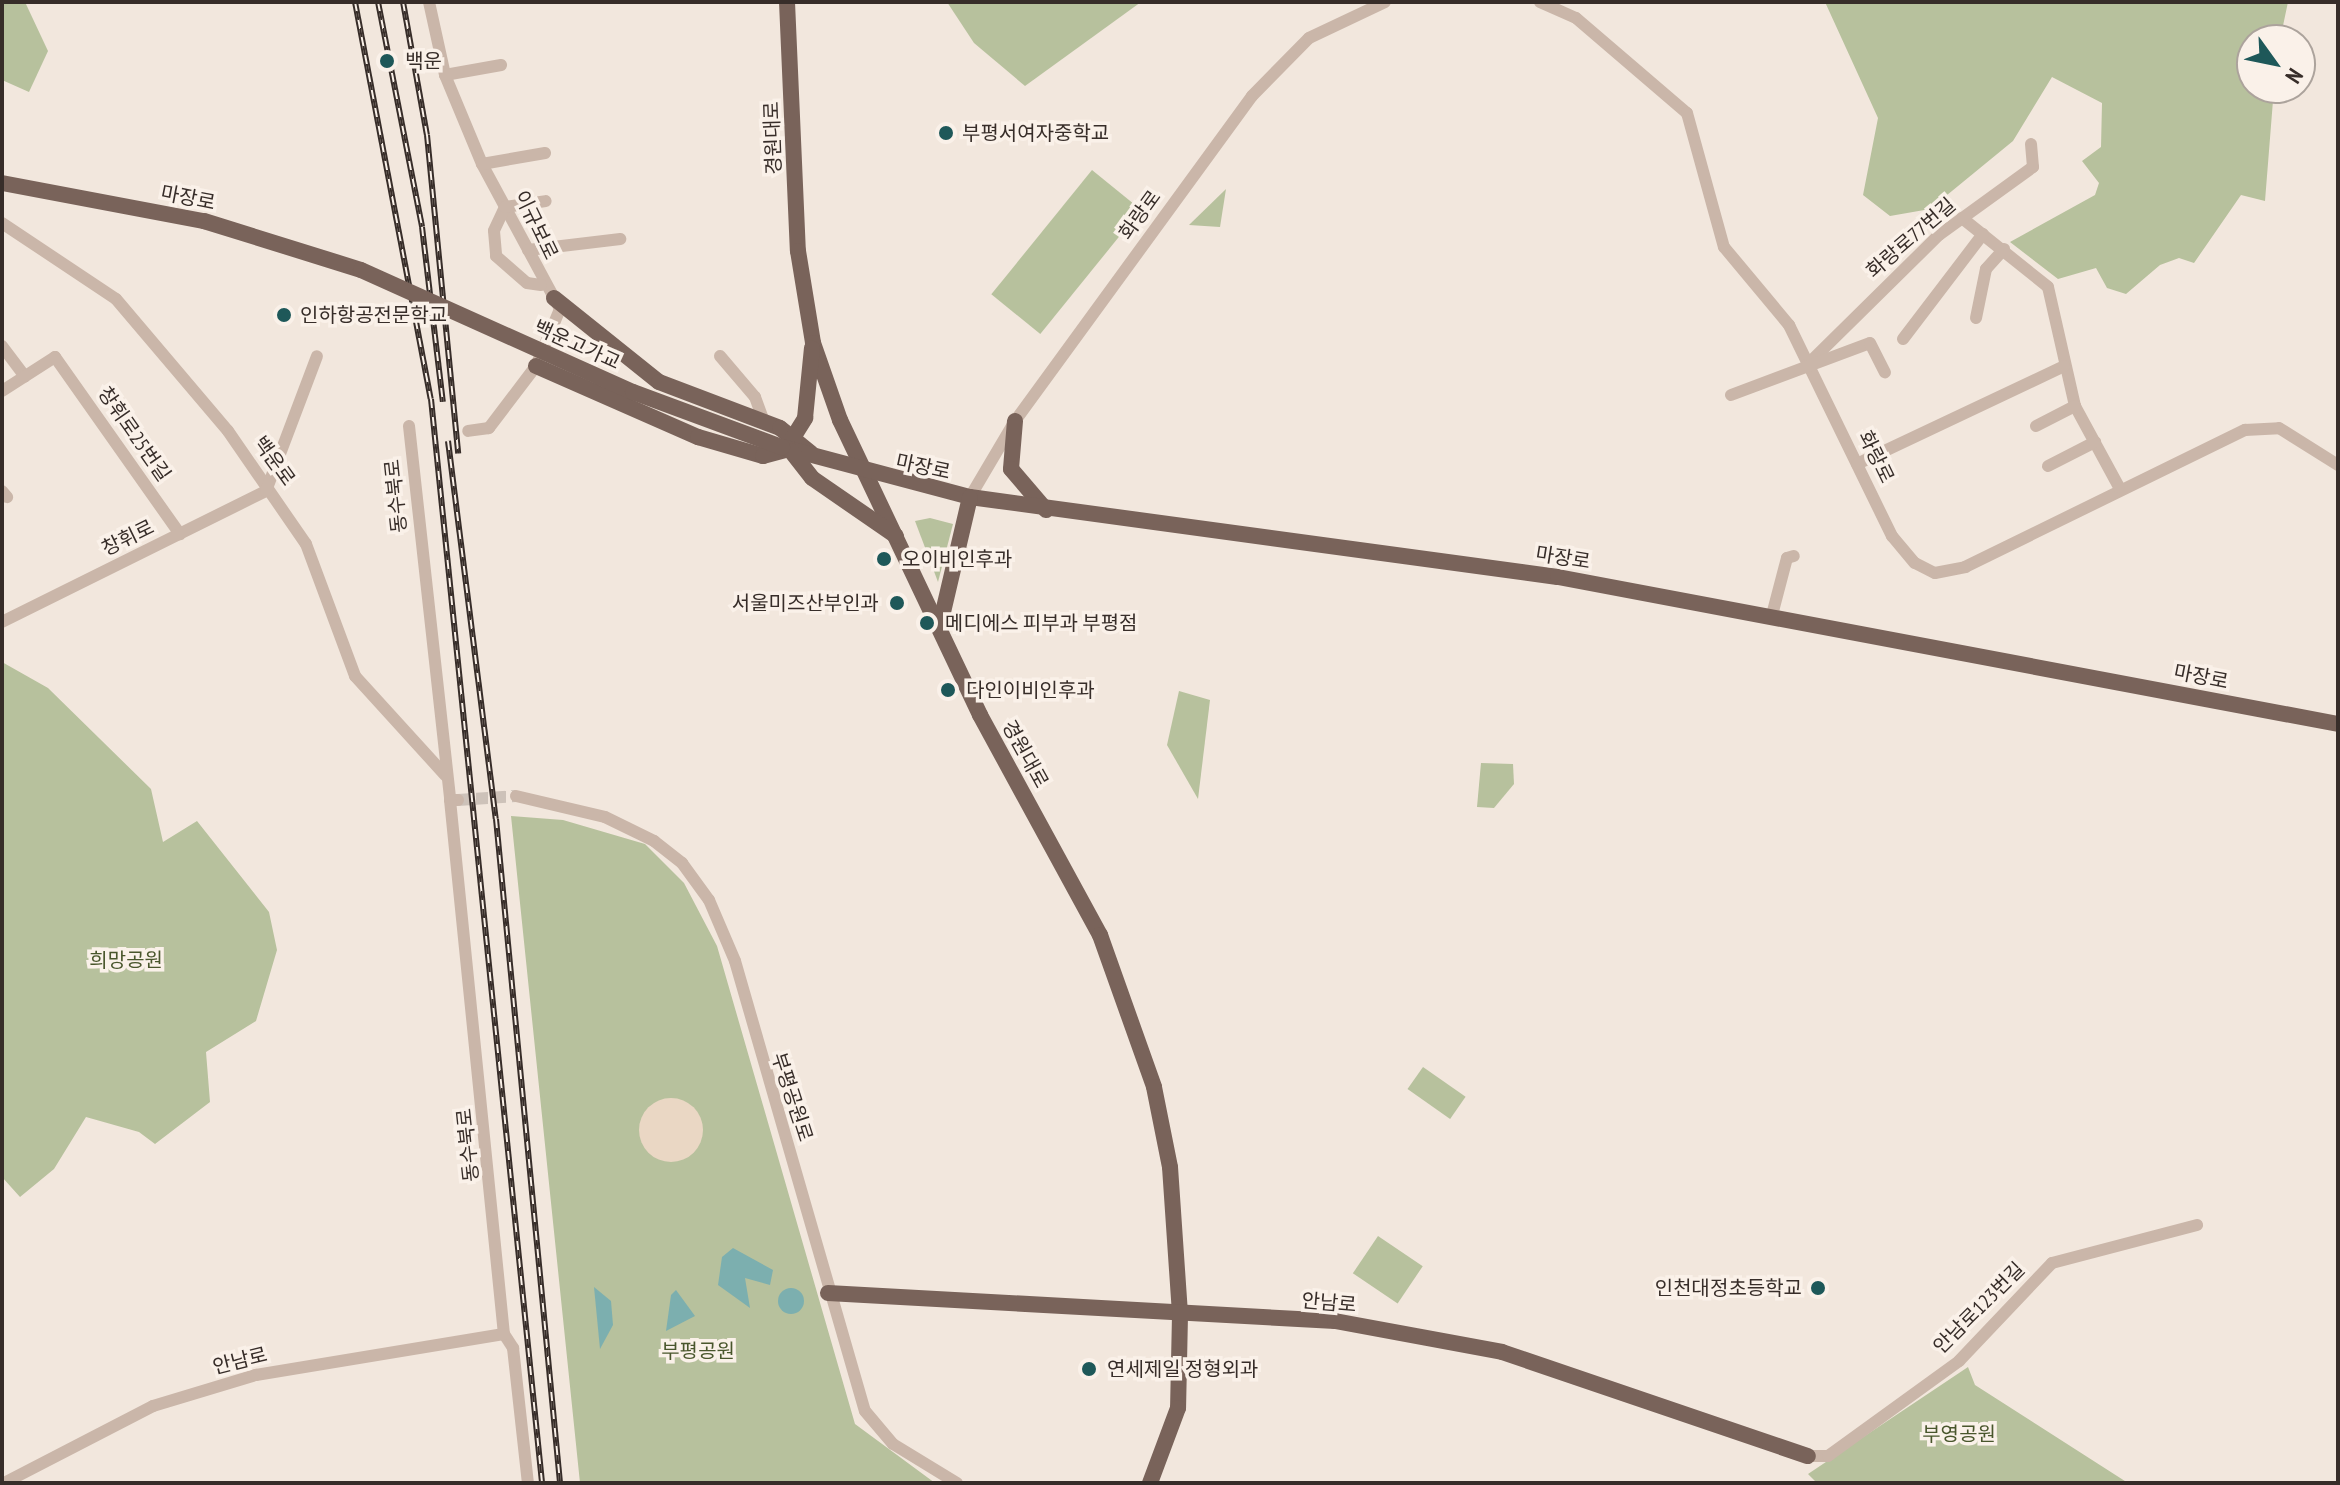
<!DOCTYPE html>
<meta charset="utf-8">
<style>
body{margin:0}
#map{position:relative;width:2340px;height:1485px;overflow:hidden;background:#f2e7dd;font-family:"PT Sans Narrow","Noto Sans KR",sans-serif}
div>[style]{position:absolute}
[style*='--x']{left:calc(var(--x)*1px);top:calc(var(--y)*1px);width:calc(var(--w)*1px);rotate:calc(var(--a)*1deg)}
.green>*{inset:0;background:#b7c19d;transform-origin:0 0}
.plaza>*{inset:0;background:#ead7c4}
.round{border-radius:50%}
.water>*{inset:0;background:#7cafaf}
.minor-tunnel>*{height:12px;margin-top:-6px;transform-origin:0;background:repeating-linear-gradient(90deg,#cdc2b9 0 12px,transparent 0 18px)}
.minor>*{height:12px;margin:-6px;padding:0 6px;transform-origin:6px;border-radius:6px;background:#cab6a9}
.major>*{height:16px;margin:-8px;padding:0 8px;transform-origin:8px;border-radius:8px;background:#79635a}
.rail>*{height:6px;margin-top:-3px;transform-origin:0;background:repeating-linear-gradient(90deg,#faf1e9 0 9px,#372d29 0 18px);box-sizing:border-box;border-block:2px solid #372d29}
.major-bridge>*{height:16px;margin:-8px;padding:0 8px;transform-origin:8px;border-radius:8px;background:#79635a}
.dots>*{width:22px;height:22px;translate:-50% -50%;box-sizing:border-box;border:4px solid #faf1e9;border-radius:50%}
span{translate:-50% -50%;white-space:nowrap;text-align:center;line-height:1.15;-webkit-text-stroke:7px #faf1e9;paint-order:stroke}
.poi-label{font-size:20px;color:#372d29}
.left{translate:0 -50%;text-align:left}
.right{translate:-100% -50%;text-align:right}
.street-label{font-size:20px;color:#372d29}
.park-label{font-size:20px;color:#49562c}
.frame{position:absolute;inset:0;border:4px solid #372d29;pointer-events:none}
.north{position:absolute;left:2236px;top:24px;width:80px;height:80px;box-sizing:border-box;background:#faf1e9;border:2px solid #aca39c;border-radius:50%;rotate:123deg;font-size:22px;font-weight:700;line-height:32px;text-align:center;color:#372d29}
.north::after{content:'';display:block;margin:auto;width:28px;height:36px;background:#1e5859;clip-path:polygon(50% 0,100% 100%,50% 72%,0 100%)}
</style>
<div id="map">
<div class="green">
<i style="clip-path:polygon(2px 2px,25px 2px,48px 51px,29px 92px,2px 80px)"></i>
<i style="clip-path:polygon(947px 2px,1141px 2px,1025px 86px,974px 43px)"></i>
<i style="clip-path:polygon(1825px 2px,2288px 2px,2280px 40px,2252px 40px,2252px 88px,2274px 88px,2265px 201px,2241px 195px,2194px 263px,2179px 258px,2160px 265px,2126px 294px,2107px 288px,2096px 268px,2058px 279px,2010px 242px,2095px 195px,2099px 183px,2082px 161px,2101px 147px,2102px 103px,2052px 77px,2013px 141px,1930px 209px,1890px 216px,1863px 195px,1878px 118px)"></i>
<i style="left:1092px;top:170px;width:63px;height:160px;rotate:39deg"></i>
<i style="clip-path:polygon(1226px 189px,1220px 227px,1189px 225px)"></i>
<i style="clip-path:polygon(930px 518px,953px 524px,938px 582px,915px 521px)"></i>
<i style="clip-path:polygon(2px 662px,48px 688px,151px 789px,163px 842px,197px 821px,269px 912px,277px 950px,256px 1021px,206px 1052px,210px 1102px,155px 1144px,139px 1132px,86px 1117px,54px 1169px,20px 1197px,2px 1177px)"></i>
<i style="clip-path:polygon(1179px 691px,1210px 700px,1198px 799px,1167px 745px)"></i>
<i style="clip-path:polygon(1481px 763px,1513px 764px,1514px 784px,1494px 808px,1477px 807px)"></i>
<i style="clip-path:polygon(511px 816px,563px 820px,645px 844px,684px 883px,717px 946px,855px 1424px,935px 1483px,580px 1483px)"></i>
<i style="left:1423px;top:1067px;width:52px;height:27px;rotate:35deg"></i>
<i style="left:1378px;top:1236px;width:54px;height:45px;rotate:34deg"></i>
<i style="clip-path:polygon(1968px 1367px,1975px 1385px,2128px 1483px,1817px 1483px,1808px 1474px)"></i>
</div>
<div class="plaza">
<i class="round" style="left:639px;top:1098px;width:64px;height:64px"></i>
</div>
<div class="water">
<i style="clip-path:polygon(733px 1248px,773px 1270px,770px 1285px,745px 1278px,750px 1308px,718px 1285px,722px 1257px)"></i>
<i style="clip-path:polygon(594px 1287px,611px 1301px,613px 1325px,600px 1349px)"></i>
<i class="round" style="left:778px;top:1288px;width:26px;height:26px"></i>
<i style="clip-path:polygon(676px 1290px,695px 1316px,666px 1331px,671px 1295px)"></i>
</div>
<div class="minor-tunnel">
<i style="--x:458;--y:800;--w:58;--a:-3.9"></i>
</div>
<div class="minor">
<i style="--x:429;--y:2;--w:75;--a:77.6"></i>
<i style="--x:445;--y:75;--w:96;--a:67.4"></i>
<i style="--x:482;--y:164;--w:165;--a:61.7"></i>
<i style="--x:560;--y:309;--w:62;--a:112.8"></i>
<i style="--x:536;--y:366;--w:78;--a:127.2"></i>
<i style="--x:489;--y:428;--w:21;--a:172"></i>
<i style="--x:1540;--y:2;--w:39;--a:24"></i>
<i style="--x:1576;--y:18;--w:146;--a:40.6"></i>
<i style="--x:1687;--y:113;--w:139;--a:74.6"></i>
<i style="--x:1724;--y:247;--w:102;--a:50.2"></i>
<i style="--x:1789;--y:325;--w:235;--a:64"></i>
<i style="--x:1892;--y:536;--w:35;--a:50"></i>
<i style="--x:1915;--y:563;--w:22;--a:27"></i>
<i style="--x:1935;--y:573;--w:31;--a:-11"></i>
<i style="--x:1965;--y:567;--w:312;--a:-26.1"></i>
<i style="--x:2245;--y:430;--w:34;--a:-3"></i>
<i style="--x:2279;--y:428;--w:70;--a:32.1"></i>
<i style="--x:445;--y:75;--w:57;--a:-10.1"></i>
<i style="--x:482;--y:164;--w:64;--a:-9.9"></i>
<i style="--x:505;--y:207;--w:26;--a:115"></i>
<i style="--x:494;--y:231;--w:25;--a:85"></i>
<i style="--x:496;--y:256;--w:41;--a:41.1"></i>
<i style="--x:527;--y:283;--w:14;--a:8"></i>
<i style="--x:505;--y:207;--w:41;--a:-8.3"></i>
<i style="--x:1962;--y:218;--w:110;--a:38.7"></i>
<i style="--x:2048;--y:287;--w:122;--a:77.2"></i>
<i style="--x:2075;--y:406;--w:92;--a:61.5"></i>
<i style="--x:2;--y:223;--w:137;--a:33.7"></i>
<i style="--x:116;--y:299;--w:173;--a:49.7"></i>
<i style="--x:228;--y:431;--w:137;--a:55.4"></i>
<i style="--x:306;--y:544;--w:141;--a:69.6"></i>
<i style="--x:355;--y:676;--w:134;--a:47.7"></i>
<i style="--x:528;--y:250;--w:93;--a:-6.8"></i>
<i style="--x:1976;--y:318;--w:50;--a:-78.5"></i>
<i style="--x:1986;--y:269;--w:27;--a:-48"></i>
<i style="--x:1903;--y:339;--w:132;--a:-52.7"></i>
<i style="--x:2;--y:346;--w:38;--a:53"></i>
<i style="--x:720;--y:356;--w:54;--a:49.5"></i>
<i style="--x:755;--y:397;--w:27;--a:70"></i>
<i style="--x:1808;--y:364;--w:184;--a:-44.6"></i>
<i style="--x:1939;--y:235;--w:116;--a:-35.9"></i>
<i style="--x:2033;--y:167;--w:23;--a:-95"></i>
<i style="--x:2;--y:391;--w:63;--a:-32.7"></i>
<i style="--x:55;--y:357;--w:217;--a:54.8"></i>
<i style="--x:1731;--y:395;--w:148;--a:-20.5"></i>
<i style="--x:1870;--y:343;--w:33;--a:63"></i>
<i style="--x:409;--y:426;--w:376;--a:83.7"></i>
<i style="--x:2036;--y:426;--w:44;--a:-27.1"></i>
<i style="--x:1857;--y:464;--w:229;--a:-25.3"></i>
<i style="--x:2048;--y:466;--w:53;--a:-27.1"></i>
<i style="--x:2;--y:491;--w:8;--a:50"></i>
<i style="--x:970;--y:497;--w:88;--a:-59.4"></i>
<i style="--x:1015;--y:421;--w:402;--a:-53.9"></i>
<i style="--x:1252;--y:96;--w:81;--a:-45.5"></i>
<i style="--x:1309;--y:38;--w:84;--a:-25.3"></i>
<i style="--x:1772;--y:615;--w:59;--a:-75.3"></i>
<i style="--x:1787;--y:558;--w:7;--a:-16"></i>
<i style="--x:2;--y:622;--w:295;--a:-26.4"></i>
<i style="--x:266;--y:491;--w:144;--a:-69.3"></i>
<i style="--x:516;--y:796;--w:91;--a:13.3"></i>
<i style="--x:605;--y:817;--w:55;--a:26.1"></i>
<i style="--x:654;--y:841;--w:36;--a:38"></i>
<i style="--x:682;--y:863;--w:46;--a:53.9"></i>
<i style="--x:709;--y:900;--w:66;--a:66.9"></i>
<i style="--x:735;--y:961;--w:468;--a:73.9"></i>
<i style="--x:865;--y:1411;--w:43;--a:49.7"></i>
<i style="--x:893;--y:1444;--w:75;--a:31.4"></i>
<i style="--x:458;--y:800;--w:8;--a:180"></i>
<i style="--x:450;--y:800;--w:537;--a:84.23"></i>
<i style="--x:504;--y:1334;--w:17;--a:57"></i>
<i style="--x:513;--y:1348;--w:136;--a:83.7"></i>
<i style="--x:1808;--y:1456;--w:20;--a:0"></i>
<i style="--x:1828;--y:1456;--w:162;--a:-35.9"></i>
<i style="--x:1959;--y:1361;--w:135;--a:-46.5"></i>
<i style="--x:2052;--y:1263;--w:150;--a:-14.7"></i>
<i style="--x:4;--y:1483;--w:168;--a:-27.3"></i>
<i style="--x:153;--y:1406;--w:108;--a:-16.8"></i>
<i style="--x:256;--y:1375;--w:251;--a:-9.4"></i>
</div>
<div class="major">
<i style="--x:787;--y:2;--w:249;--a:87.5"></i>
<i style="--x:798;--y:251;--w:93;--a:80.7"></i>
<i style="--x:813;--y:343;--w:82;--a:70.7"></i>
<i style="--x:840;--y:420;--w:327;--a:64.6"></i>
<i style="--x:980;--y:715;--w:251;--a:61.4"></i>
<i style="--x:1100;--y:935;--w:161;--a:70.4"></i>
<i style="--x:1154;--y:1087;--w:82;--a:78.7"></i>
<i style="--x:1170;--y:1167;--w:148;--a:86.1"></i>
<i style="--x:1180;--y:1315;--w:93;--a:91.2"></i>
<i style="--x:1178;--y:1408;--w:80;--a:110.5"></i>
<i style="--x:2;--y:183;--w:206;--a:10.7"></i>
<i style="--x:204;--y:221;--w:164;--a:17.3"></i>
<i style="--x:554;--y:298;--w:134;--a:38.7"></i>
<i style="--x:659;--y:382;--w:129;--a:20.8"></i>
<i style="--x:780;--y:428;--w:40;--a:39"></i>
<i style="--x:536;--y:366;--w:177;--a:23.7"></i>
<i style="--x:698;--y:437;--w:68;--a:16.3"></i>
<i style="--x:763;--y:456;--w:28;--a:-15"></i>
<i style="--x:1015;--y:421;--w:48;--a:94.8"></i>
<i style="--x:1011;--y:469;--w:54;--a:49.5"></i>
<i style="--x:789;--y:444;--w:31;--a:-58"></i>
<i style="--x:805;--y:418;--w:70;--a:-84.3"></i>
<i style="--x:782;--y:447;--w:195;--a:14.9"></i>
<i style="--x:970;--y:497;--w:593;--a:7.75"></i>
<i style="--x:1558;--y:577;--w:794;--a:10.67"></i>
<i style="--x:791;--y:451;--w:34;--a:52"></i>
<i style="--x:812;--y:478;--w:102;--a:34.6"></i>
<i style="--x:940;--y:625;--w:131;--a:-76.8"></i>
<i style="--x:828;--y:1293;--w:508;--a:3.16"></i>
<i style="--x:1335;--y:1321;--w:170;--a:10.5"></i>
<i style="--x:1502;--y:1352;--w:323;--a:18.8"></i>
</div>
<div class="rail">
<i style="--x:355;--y:2;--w:404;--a:79.2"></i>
<i style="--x:431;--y:399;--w:1090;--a:84.15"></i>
<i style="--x:378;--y:2;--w:229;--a:78.9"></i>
<i style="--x:422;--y:227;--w:176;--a:83.2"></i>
<i style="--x:403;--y:2;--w:135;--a:79.8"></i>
<i style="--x:427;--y:135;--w:320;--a:84.4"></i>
<i style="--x:448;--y:441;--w:381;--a:82.8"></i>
<i style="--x:496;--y:819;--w:667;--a:84.49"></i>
</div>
<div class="major-bridge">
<i style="--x:361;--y:270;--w:298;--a:24.2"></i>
<i style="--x:633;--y:392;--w:159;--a:20.3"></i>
</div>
<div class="dots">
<i style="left:387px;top:61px;background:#1e5859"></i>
<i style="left:946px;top:133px;background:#1e5859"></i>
<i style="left:284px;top:315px;background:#1e5859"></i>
<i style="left:884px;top:559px;background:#1e5859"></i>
<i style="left:897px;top:603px;background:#1e5859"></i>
<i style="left:927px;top:623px;background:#1e5859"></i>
<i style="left:948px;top:690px;background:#1e5859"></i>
<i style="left:1818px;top:1288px;background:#1e5859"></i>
<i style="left:1089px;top:1369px;background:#1e5859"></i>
</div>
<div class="poi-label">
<span class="left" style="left:405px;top:61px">백운</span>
<span class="left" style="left:962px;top:133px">부평서여자중학교</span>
<span class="left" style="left:300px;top:315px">인하항공전문학교</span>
<span class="left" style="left:902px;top:559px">오이비인후과</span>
<span class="right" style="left:879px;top:603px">서울미즈산부인과</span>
<span class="left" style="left:945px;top:623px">메디에스 피부과 부평점</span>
<span class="left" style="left:966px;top:690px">다인이비인후과</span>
<span class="right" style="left:1802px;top:1288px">인천대정초등학교</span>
<span class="left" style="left:1107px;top:1369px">연세제일 정형외과</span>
</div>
<div class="street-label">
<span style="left:773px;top:138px;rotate:-92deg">경원대로</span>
<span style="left:188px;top:198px;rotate:11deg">마장로</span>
<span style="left:1140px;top:215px;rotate:-54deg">화랑로</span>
<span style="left:536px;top:225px;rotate:64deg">이규보로</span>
<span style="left:1911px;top:238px;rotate:-41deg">화랑로77번길</span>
<span style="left:577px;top:345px;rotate:24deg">백운고가교</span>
<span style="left:134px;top:434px;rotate:55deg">창휘로25번길</span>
<span style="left:1876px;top:457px;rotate:64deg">화랑로</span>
<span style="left:274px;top:461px;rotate:54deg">백운로</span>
<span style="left:923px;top:467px;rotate:12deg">마장로</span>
<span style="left:396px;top:496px;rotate:-96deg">동수북로</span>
<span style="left:128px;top:538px;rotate:-26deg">창휘로</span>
<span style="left:1563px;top:558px;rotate:9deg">마장로</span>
<span style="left:2201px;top:677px;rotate:11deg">마장로</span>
<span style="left:1025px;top:754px;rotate:61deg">경원대로</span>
<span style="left:792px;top:1097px;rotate:72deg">부평공원로</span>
<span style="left:468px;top:1145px;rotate:-96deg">동수북로</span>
<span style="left:1329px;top:1303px;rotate:5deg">안남로</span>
<span style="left:1979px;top:1308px;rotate:-45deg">안남로123번길</span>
<span style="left:240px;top:1361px;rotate:-14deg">안남로</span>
</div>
<div class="park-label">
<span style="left:126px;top:960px">희망공원</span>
<span style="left:698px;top:1351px">부평공원</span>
<span style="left:1959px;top:1434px">부영공원</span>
</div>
<div class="frame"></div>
<div class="north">N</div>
</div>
